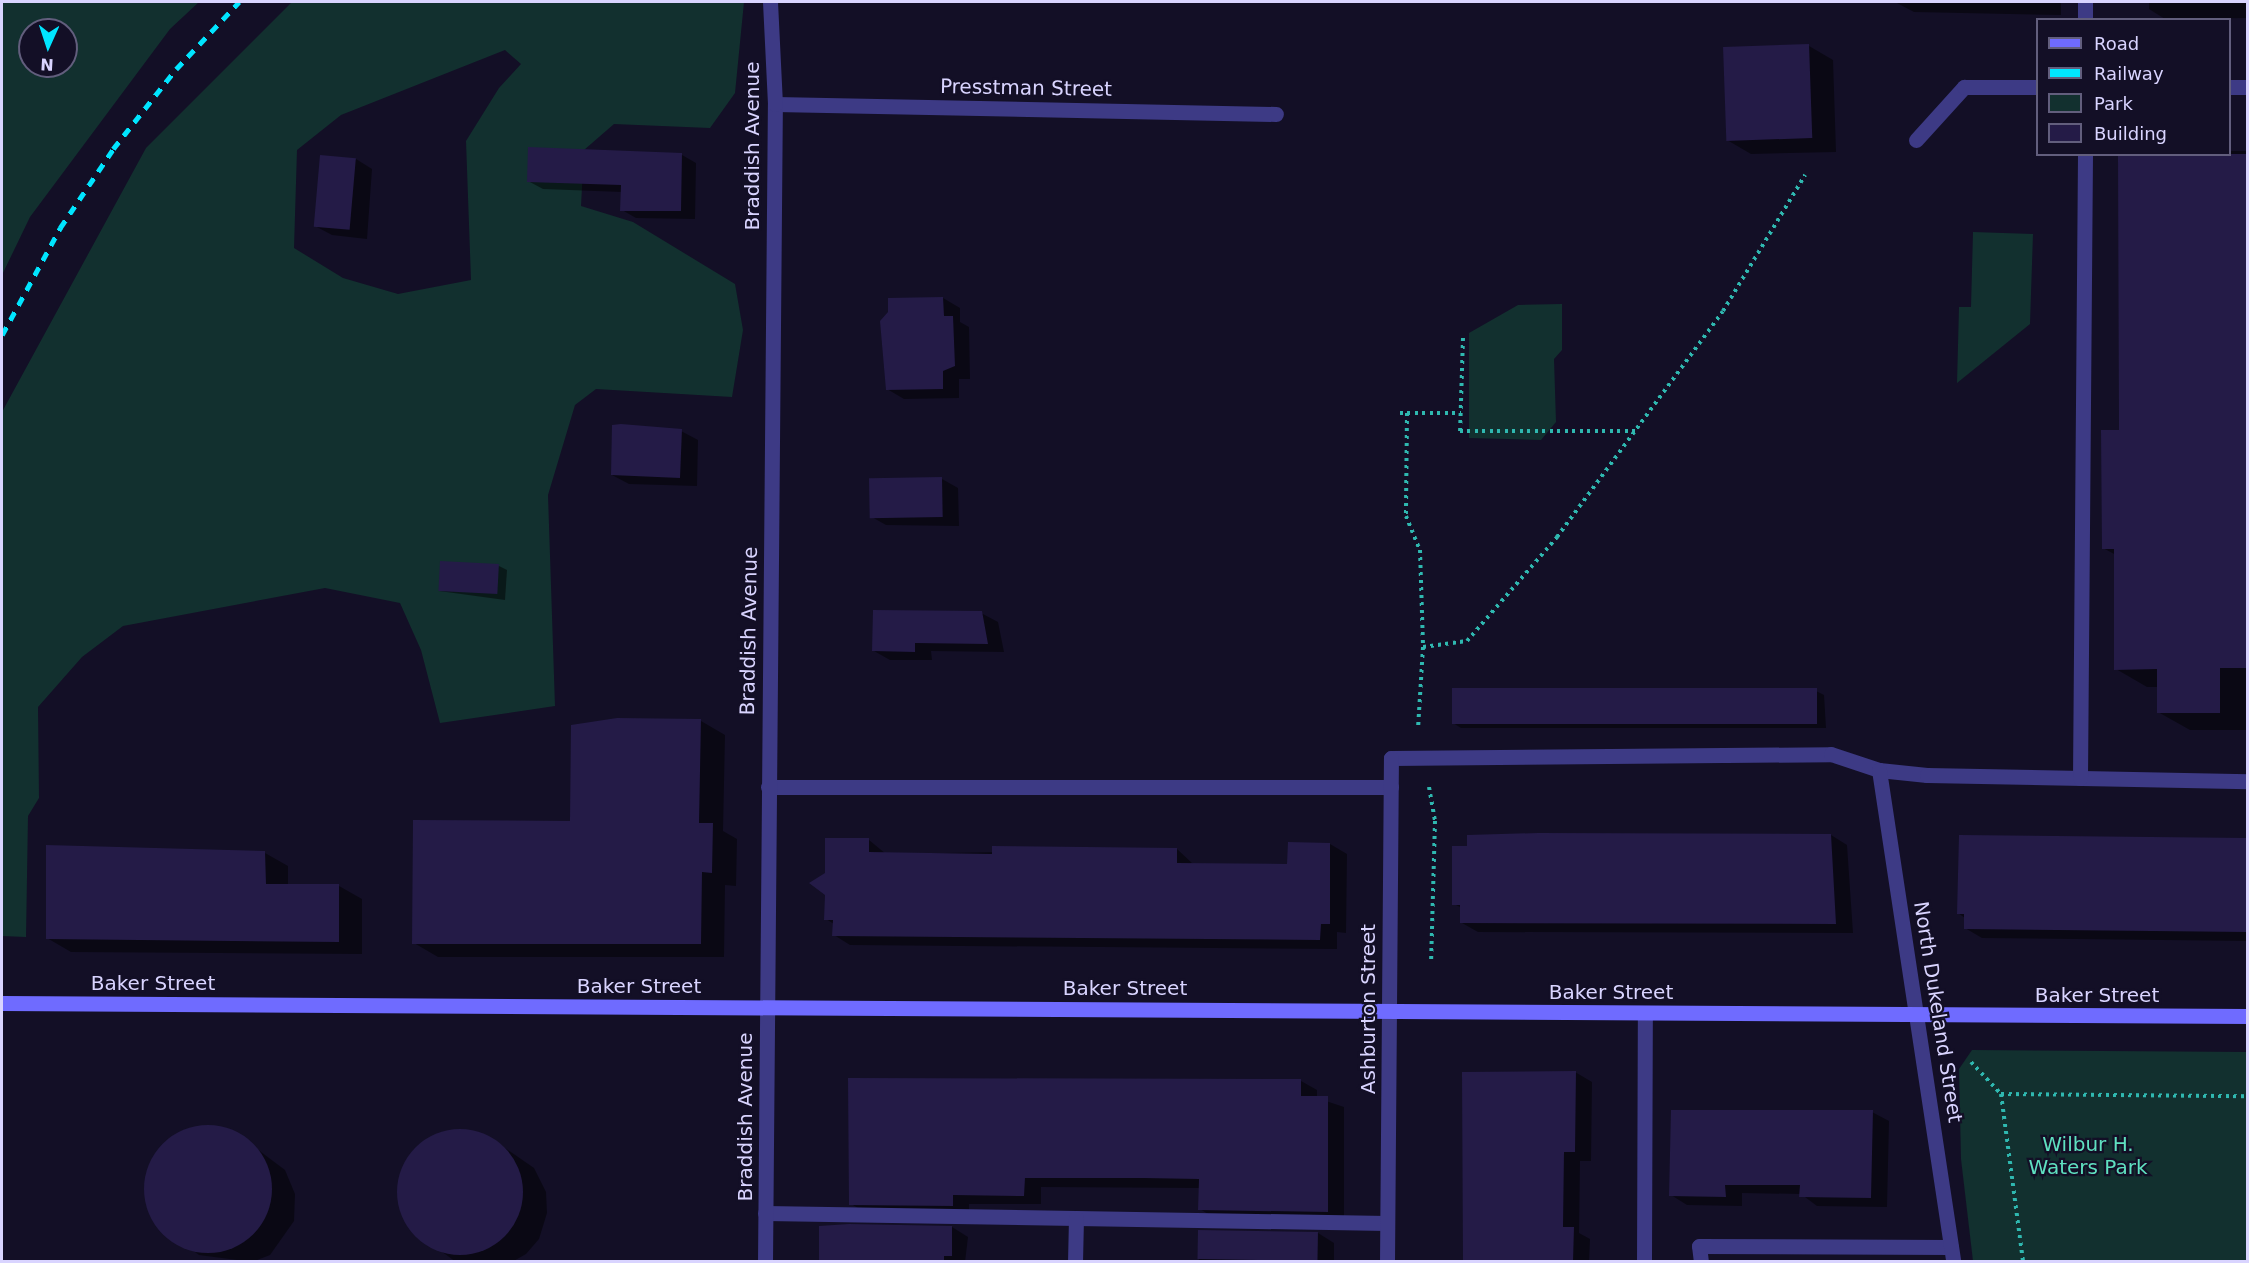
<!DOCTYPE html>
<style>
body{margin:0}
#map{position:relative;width:2249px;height:1263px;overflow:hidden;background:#130f26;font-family:"DejaVu Sans",sans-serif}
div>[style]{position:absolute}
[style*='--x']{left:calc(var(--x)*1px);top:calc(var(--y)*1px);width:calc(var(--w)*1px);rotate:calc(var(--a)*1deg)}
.green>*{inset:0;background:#12302f}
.shadow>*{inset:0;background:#0007}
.building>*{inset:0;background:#241b47;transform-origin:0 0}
.round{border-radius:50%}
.path>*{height:4px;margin-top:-2px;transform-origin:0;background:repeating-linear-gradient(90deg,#2fb8b0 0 3px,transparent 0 7.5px)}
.lane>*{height:15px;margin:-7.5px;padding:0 7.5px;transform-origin:7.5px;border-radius:7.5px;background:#3d3a85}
.street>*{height:15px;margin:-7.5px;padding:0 7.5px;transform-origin:7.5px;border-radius:7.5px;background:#3d3a85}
.secondary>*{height:15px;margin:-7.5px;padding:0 7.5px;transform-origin:7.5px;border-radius:7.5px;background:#6f6bff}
.rail>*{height:4.5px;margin-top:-2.25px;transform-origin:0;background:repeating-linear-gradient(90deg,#00e5ff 0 9px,transparent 0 17px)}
span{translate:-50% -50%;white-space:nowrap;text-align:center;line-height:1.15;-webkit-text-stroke:4.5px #130f26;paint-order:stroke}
.street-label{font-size:20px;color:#d9d4ff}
.park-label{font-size:20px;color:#5fe0c0}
.frame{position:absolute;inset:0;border:3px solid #d9d4ff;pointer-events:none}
.legend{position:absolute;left:2036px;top:18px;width:195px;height:138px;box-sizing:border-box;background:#130f26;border:2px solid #625e7d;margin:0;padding:8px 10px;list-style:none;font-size:18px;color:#d9d4ff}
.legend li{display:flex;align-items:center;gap:12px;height:30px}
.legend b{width:30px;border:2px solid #625e7d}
.north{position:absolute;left:18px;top:18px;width:60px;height:60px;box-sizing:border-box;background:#130f26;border:2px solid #625e7d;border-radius:50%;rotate:183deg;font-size:16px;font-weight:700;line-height:24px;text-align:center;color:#d9d4ff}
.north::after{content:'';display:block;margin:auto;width:21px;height:27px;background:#00e5ff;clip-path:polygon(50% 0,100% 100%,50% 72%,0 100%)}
</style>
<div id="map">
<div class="green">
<i style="clip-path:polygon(evenodd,2px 2px,199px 2px,170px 29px,30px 217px,2px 275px,2px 2px,30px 30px,66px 30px,66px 66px,30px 66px,30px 30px)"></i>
<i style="clip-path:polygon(evenodd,292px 2px,744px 2px,735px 93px,710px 128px,614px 124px,584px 150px,581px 206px,633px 222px,735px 284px,743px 330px,732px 397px,596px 389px,575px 405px,548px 495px,555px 706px,440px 723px,421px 650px,400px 603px,325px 588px,123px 626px,82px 657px,38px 707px,39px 798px,28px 816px,26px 937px,2px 936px,2px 412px,146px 148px,292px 2px,505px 50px,521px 64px,499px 88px,466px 141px,471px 280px,398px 294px,343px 278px,294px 248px,297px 150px,341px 115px,505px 50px)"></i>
<i style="clip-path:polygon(1973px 232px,2033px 234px,2030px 324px,1957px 383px,1959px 307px,1971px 307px)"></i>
<i style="clip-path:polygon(1562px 304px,1562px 350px,1554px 359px,1556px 422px,1541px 440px,1469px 438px,1469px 333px,1518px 305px)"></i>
<i style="clip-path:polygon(1972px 1050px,2247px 1052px,2247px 1261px,1973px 1261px,1961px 1159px,1959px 1069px)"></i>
</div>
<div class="shadow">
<i style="clip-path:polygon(1895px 2px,2061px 2px,2061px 15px,1914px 12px)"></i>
<i style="clip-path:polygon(2149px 2px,2248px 2px,2248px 18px,2165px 19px,2149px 9px)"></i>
<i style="clip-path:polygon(1809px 46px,1833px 60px,1836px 152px,1751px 154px,1727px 140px,1724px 48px)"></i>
<i style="clip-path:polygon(2230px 151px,2248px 151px,2248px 730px,2190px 730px,2158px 712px,2158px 687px,2147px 687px,2116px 669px,2116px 555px,2103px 548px,2120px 432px)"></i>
<i style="clip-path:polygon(682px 155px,696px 163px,695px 219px,636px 218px,622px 210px,622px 192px,543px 189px,528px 181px)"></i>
<i style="clip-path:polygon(356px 159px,372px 169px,367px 239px,332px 235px,315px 226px)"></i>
<i style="clip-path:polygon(943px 298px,960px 308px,960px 322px,969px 327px,970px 379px,959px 379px,959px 398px,904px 399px,887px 389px)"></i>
<i style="clip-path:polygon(681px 431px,698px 440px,697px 486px,629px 484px,612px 475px)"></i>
<i style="clip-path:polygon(942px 479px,958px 488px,959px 526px,886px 525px,870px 516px)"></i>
<i style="clip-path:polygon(499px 566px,507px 570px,505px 600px,439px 591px)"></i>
<i style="clip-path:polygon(981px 613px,998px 622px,1004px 652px,931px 651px,932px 660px,890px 660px,874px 651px)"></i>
<i style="clip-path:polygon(1816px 691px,1824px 695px,1826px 728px,1461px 728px,1453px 723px)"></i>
<i style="clip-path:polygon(701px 721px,725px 735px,723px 831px,737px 839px,736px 886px,725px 885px,724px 957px,438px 957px,414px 943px)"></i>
<i style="clip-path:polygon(1831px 835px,1847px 845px,1853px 933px,1478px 932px,1462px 923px,1462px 908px,1454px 904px,1468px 848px)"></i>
<i style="clip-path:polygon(1960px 837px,2248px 840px,2248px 941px,1982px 938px,1965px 928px,1965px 918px,1958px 913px)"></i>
<i style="clip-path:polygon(869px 840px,886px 854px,1177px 849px,1193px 864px,1289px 866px,1330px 844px,1347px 854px,1346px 933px,1337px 932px,1337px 949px,850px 945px,834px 935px,834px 924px,826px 919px)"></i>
<i style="clip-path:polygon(265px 853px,288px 866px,288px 885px,339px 886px,362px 899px,362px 954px,71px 952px,47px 938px)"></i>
<i style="clip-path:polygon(1575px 1072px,1592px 1082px,1591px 1161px,1580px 1161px,1579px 1233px,1590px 1239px,1589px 1262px,1463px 1262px)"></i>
<i style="clip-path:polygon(1301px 1081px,1317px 1090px,1317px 1098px,1344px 1107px,1344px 1221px,1216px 1219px,1200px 1209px,1200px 1188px,1041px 1187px,1041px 1204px,969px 1204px,969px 1215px,867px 1213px,851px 1204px)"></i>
<i style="clip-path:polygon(1872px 1112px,1889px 1121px,1887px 1207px,1817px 1206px,1801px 1194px,1742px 1193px,1742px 1206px,1687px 1205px,1671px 1195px)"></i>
<i style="clip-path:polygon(200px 1128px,221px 1128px,245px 1140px,285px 1170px,295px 1194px,294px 1221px,270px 1255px,252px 1262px,199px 1255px,155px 1222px,146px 1196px,156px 1156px,175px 1137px)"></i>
<i style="clip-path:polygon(446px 1132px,492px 1139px,534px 1168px,546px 1192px,547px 1213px,539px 1239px,526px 1254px,512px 1262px,456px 1262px,411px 1229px,401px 1210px,399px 1184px,406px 1164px,423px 1143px)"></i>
<i style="clip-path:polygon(952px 1227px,968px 1237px,965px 1262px,820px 1262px)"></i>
<i style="clip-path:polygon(1200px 1231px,1318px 1233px,1334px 1243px,1334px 1262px,1199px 1262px)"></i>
</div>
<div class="building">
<i style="left:1809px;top:44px;width:94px;height:86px;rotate:88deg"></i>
<i style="clip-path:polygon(528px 147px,682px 153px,681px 211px,620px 211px,621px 185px,527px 182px)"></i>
<i style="clip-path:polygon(2118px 154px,2247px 154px,2247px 668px,2220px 668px,2220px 713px,2157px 713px,2157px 669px,2114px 670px,2114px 549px,2102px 549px,2101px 430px,2119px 430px)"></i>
<i style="left:320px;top:155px;width:36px;height:72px;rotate:5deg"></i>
<i style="clip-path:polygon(943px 297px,944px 316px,953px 316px,955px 366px,943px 371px,943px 389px,886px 390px,880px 321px,888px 312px,888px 298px)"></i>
<i style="clip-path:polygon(621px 424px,682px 429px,680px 478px,611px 475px,612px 425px)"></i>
<i style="left:942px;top:477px;width:40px;height:73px;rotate:89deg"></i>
<i style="left:440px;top:561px;width:59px;height:30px;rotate:3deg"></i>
<i style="clip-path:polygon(873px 610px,982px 611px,988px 644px,915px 643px,915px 652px,872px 651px)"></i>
<i style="left:1452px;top:688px;width:365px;height:36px"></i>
<i style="clip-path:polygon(617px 718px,701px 719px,699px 823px,713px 823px,712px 873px,702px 872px,701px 944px,412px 944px,413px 820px,570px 821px,571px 725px)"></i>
<i style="clip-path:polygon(1538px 833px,1831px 834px,1836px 924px,1460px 923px,1460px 905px,1452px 905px,1452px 846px,1467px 846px,1467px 835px)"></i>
<i style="clip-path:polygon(1959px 835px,2247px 838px,2247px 932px,1964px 929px,1964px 914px,1957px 914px)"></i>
<i style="clip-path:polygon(825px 838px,869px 838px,869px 852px,992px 854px,992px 846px,1177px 848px,1177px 863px,1287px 864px,1288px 842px,1330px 843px,1330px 924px,1321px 924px,1320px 940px,832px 936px,833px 920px,824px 920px,825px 895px,809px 883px,825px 873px)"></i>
<i style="clip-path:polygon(46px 845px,265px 851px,266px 884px,339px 884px,339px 942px,46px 939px)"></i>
<i style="clip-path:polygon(1576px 1071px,1575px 1152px,1564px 1152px,1563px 1227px,1574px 1227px,1573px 1262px,1463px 1262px,1462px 1072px)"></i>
<i style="clip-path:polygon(848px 1078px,1301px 1079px,1301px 1096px,1328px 1096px,1328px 1212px,1198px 1210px,1199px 1179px,1143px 1178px,1025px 1178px,1024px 1196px,953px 1195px,953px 1206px,849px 1205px)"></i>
<i style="clip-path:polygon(1671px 1110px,1873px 1110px,1871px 1198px,1799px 1197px,1800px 1185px,1725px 1185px,1726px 1197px,1669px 1196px)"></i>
<i class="round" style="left:144px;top:1125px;width:128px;height:128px"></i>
<i class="round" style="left:397px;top:1129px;width:126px;height:126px"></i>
<i style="clip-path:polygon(849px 1224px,952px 1226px,952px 1256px,944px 1256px,944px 1262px,819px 1262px,819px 1226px)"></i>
<i style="left:1198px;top:1230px;width:120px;height:29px;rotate:1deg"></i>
</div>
<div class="path">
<i style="--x:1463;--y:338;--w:93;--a:91.8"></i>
<i style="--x:1460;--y:431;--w:176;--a:0"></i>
<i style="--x:1400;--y:413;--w:61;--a:0"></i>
<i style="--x:1407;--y:413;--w:103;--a:90.6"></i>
<i style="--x:1406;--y:516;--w:37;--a:68"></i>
<i style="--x:1420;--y:550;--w:97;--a:88.2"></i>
<i style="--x:1423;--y:647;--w:81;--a:93.5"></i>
<i style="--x:1423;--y:647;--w:44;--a:-7.8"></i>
<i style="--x:1467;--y:641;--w:138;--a:-49.1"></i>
<i style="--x:1557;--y:537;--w:280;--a:-53.7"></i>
<i style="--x:1723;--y:311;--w:159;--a:-58.9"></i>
<i style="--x:1429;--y:787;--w:35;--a:80"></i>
<i style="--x:1435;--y:821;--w:141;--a:91.6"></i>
<i style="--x:1971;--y:1062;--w:44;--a:46.8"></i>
<i style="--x:2001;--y:1094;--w:169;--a:82.5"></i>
<i style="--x:2001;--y:1094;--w:247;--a:0.5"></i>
</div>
<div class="lane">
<i style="--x:2085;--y:2;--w:18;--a:90"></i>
<i style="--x:775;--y:104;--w:501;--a:1.14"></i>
<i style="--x:1391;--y:758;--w:440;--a:-0.5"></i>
<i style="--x:1831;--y:754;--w:51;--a:18.4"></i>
<i style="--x:1879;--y:770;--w:48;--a:5.9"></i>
<i style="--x:1927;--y:775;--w:321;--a:1.1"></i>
<i style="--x:2080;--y:778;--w:624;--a:-89.54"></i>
<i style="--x:768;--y:787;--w:623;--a:0"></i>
<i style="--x:765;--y:1213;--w:622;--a:0.92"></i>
<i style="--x:1075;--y:1262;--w:44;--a:-88.7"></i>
<i style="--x:1644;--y:1262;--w:249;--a:-89.8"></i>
<i style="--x:1701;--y:1262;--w:16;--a:-97"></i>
<i style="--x:1699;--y:1246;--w:252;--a:0.2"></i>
</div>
<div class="street">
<i style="--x:2230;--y:87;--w:18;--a:0"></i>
<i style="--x:1916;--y:140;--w:72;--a:-47.8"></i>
<i style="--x:1964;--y:87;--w:74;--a:0"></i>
<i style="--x:1879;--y:770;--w:498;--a:81.4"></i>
<i style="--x:765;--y:1262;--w:1158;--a:-89.51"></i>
<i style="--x:775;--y:104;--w:102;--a:-92.8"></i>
<i style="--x:1387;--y:1262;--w:504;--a:-89.55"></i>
</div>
<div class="secondary">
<i style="--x:2;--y:1003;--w:2246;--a:0.33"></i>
</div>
<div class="rail">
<i style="--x:2;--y:335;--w:122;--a:-61.5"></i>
<i style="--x:60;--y:228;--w:95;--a:-56.1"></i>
<i style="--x:113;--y:149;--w:102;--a:-51.8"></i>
<i style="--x:176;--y:69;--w:92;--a:-46.8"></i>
</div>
<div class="street-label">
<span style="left:1026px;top:88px;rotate:1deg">Presstman Street</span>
<span style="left:752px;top:146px;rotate:-90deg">Braddish Avenue</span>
<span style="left:749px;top:631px;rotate:-89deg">Braddish Avenue</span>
<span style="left:153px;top:983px">Baker Street</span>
<span style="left:639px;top:986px">Baker Street</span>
<span style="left:1125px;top:988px">Baker Street</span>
<span style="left:1611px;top:992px">Baker Street</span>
<span style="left:2097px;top:995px">Baker Street</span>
<span style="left:1368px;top:1009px;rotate:-90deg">Ashburton Street</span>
<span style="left:1938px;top:1012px;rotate:81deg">North Dukeland Street</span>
<span style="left:745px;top:1117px;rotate:-90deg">Braddish Avenue</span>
</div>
<div class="park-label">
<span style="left:2088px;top:1156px">Wilbur H.<br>Waters Park</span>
</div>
<div class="frame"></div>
<ul class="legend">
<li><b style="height:8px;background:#6f6bff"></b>Road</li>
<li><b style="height:8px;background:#00e5ff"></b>Railway</li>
<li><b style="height:16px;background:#12302f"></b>Park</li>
<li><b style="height:16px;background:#241b47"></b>Building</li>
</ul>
<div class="north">N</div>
</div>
